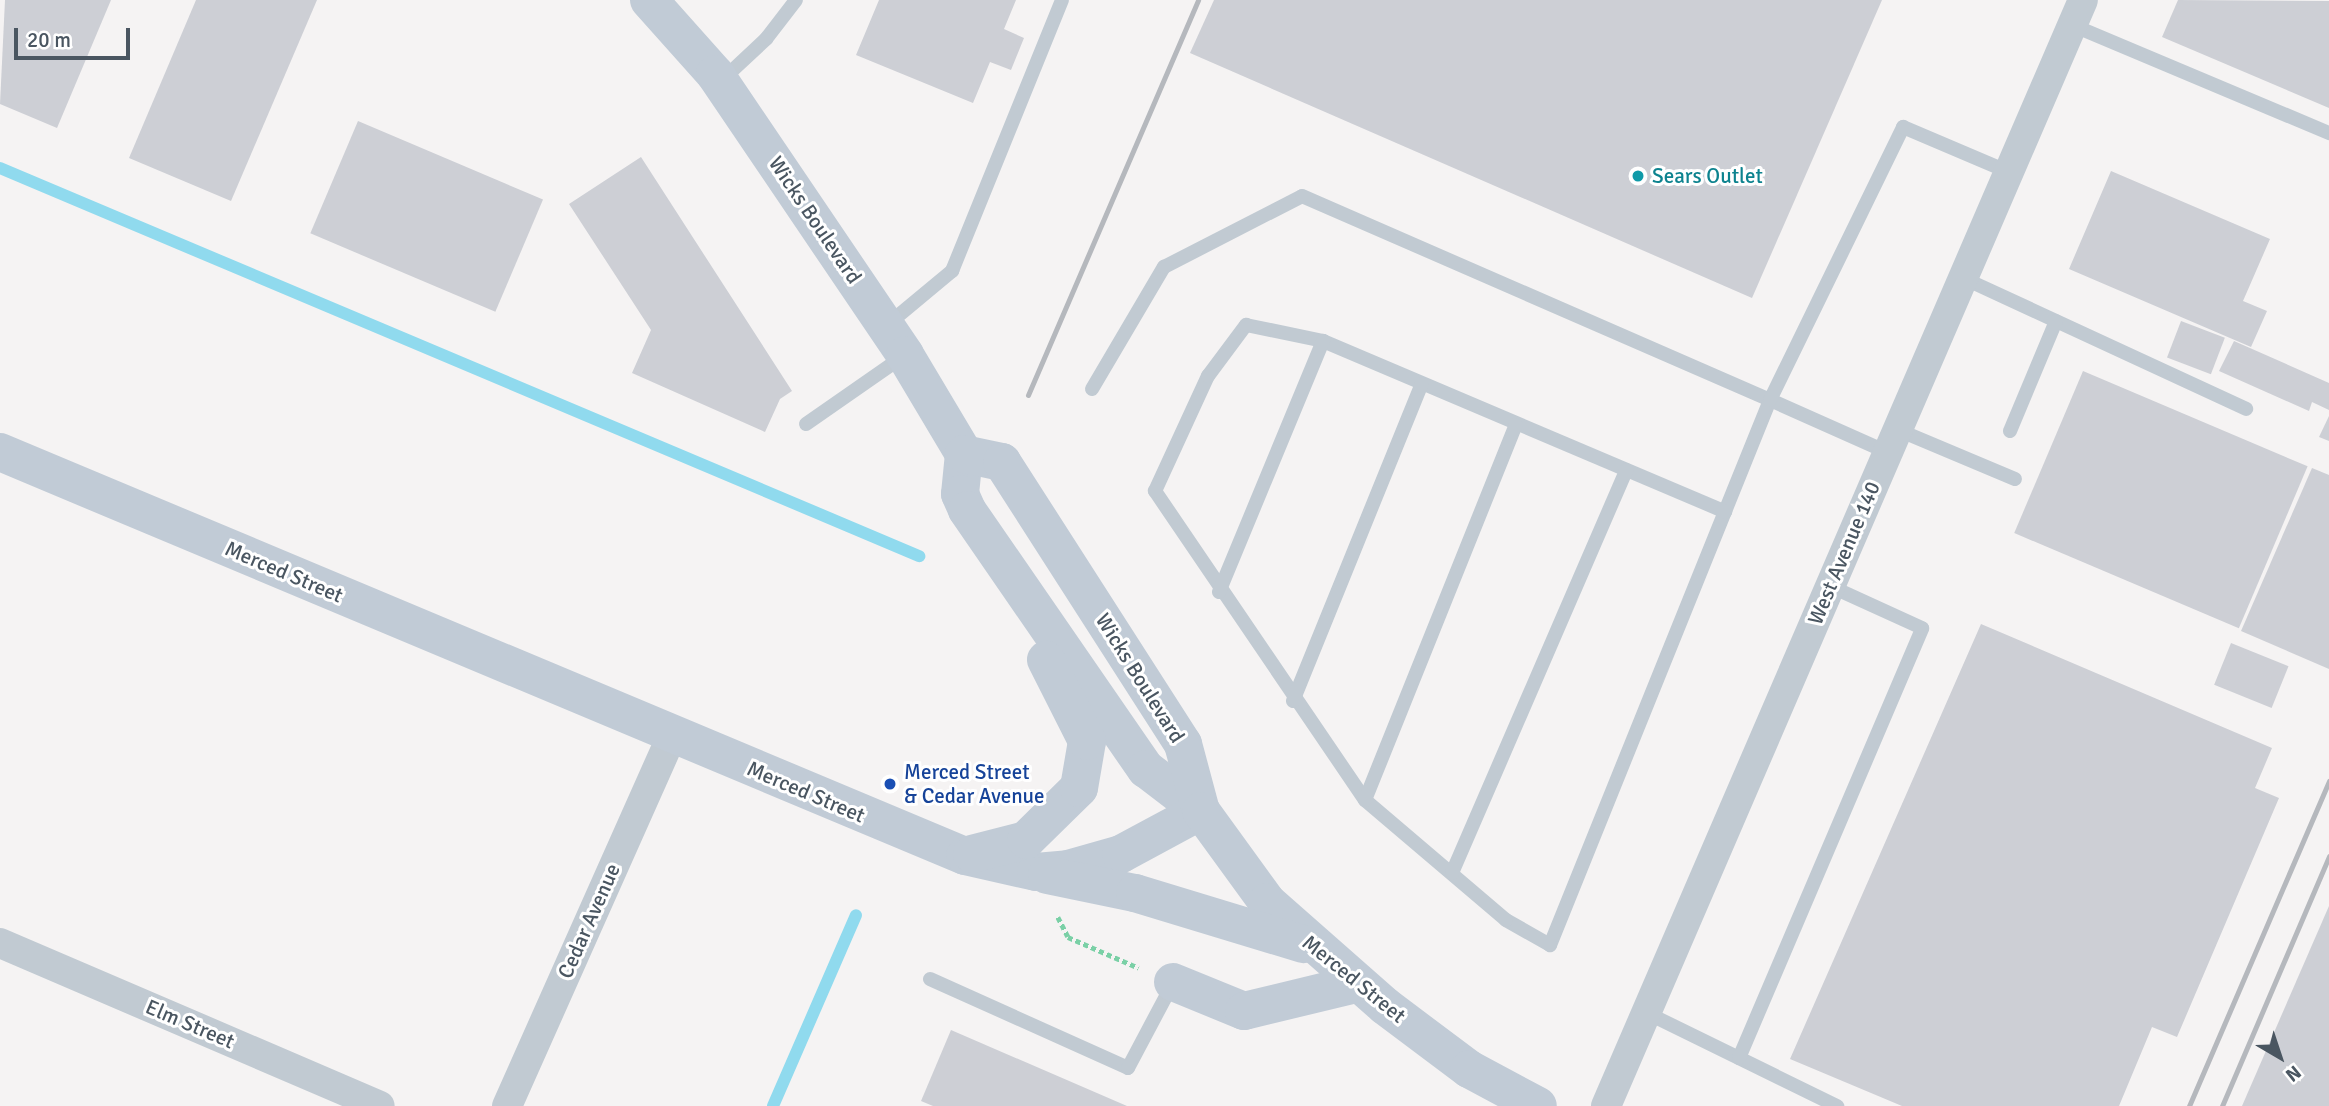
<!DOCTYPE html>
<style>
body{margin:0}
#map{position:relative;width:2329px;height:1106px;overflow:hidden;background:#f5f3f3;font-family:Signika,sans-serif}
div>[style]{position:absolute}
[style*='--x']{left:calc(var(--x)*1px);top:calc(var(--y)*1px);width:calc(var(--w)*1px);rotate:calc(var(--a)*1deg)}
.stream>*{height:12px;margin:-6px;padding:0 6px;transform-origin:6px;border-radius:6px;background:#90daee}
.building>*{inset:0;background:#cdcfd5;transform-origin:0 0}
.path>*{height:4.5px;margin-top:-2.25px;transform-origin:0;background:repeating-linear-gradient(90deg,#7ad0a6 0 5px,transparent 0 8.5px)}
.lane>*{height:14px;margin:-7px;padding:0 7px;transform-origin:7px;border-radius:7px;background:#c1cad2}
.street>*{height:30px;margin:-15px;padding:0 15px;transform-origin:15px;border-radius:15px;background:#c1cad2}
.secondary>*{height:38px;margin:-19px;padding:0 19px;transform-origin:19px;border-radius:19px;background:#c1cbd6}
.rail>*{height:5px;margin:-2.5px;padding:0 2.5px;transform-origin:2.5px;border-radius:2.5px;background:#b5b8bd}
.dots>*{width:19px;height:19px;translate:-50% -50%;box-sizing:border-box;border:4px solid #fff;border-radius:50%}
span{translate:-50% -50%;white-space:nowrap;text-align:center;line-height:1.15;-webkit-text-stroke:6px #fff;paint-order:stroke}
.culture-label{font-size:21px;color:#0d838f}
.left{translate:0 -50%;text-align:left}
.street-label{font-size:21px;color:#4a5661}
.transit-label{font-size:21px;color:#164399}
.north{position:absolute;left:2245px;top:1022px;width:70px;height:70px;-webkit-text-stroke:5px #fff;paint-order:stroke;rotate:141deg;font-size:19px;font-weight:700;line-height:28px;text-align:center;color:#4a5661}
.north::after{content:'';display:block;margin:auto;width:24px;height:32px;background:#4a5661;clip-path:polygon(50% 0,100% 100%,50% 72%,0 100%)}
.scale{position:absolute;left:14px;top:28px;width:116px;height:32px;box-sizing:border-box;border:4px solid #4a5661;border-top:0;padding-left:9px;font-size:21px;line-height:24px;white-space:nowrap;color:#4a5661;-webkit-text-stroke:5px #fff;paint-order:stroke}
</style>
<div id="map">
<div class="stream">
<i style="--x:0;--y:168;--w:998;--a:22.89"></i>
<i style="--x:773;--y:1106;--w:208;--a:-66.5"></i>
</div>
<div class="building">
<i style="clip-path:polygon(5px 0,111px 0,57px 128px,0 104px)"></i>
<i style="clip-path:polygon(196px 0,317px 0,231px 201px,129px 158px)"></i>
<i style="clip-path:polygon(879px 0,1016px 0,1004px 29px,1024px 38px,1011px 70px,990px 62px,973px 103px,856px 55px)"></i>
<i style="clip-path:polygon(1214px 0,1882px 0,1752px 298px,1190px 53px)"></i>
<i style="clip-path:polygon(2178px 0,2329px 1px,2329px 108px,2162px 37px)"></i>
<i style="left:358px;top:121px;width:201px;height:122px;rotate:23deg"></i>
<i style="clip-path:polygon(641px 157px,792px 391px,780px 399px,765px 432px,632px 373px,651px 330px,569px 204px)"></i>
<i style="clip-path:polygon(2111px 171px,2270px 239px,2243px 301px,2267px 311px,2251px 347px,2069px 269px)"></i>
<i style="left:2181px;top:321px;width:47px;height:39px;rotate:21deg"></i>
<i style="clip-path:polygon(2234px 341px,2329px 383px,2329px 410px,2312px 402px,2309px 411px,2219px 371px)"></i>
<i style="left:2083px;top:371px;width:244px;height:176px;rotate:23deg"></i>
<i style="clip-path:polygon(2329px 416px,2329px 441px,2319px 437px)"></i>
<i style="clip-path:polygon(2312px 468px,2329px 475px,2329px 669px,2241px 631px)"></i>
<i style="clip-path:polygon(1981px 624px,2272px 748px,2255px 788px,2279px 798px,2177px 1037px,2152px 1027px,2119px 1106px,1902px 1106px,1790px 1059px)"></i>
<i style="left:2231px;top:643px;width:62px;height:45px;rotate:22deg"></i>
<i style="clip-path:polygon(2329px 906px,2329px 1106px,2242px 1106px)"></i>
<i style="clip-path:polygon(951px 1030px,1127px 1106px,933px 1106px,921px 1101px)"></i>
</div>
<div class="path">
<i style="--x:1058;--y:917;--w:22;--a:63"></i>
<i style="--x:1068;--y:937;--w:77;--a:23.6"></i>
</div>
<div class="lane">
<i style="--x:2072;--y:25;--w:279;--a:22.8"></i>
<i style="--x:721;--y:81;--w:62;--a:-43"></i>
<i style="--x:766;--y:39;--w:49;--a:-52.4"></i>
<i style="--x:1963;--y:278;--w:312;--a:24.8"></i>
<i style="--x:887;--y:325;--w:85;--a:-39.7"></i>
<i style="--x:952;--y:271;--w:292;--a:-67.9"></i>
<i style="--x:1092;--y:389;--w:142;--a:-59.5"></i>
<i style="--x:1164;--y:267;--w:155;--a:-27.2"></i>
<i style="--x:1302;--y:196;--w:511;--a:23.55"></i>
<i style="--x:1770;--y:400;--w:588;--a:111.98"></i>
<i style="--x:1550;--y:945;--w:51;--a:-150.4"></i>
<i style="--x:1506;--y:920;--w:185;--a:-139.6"></i>
<i style="--x:1365;--y:800;--w:374;--a:-124.2"></i>
<i style="--x:1155;--y:491;--w:127;--a:-65.3"></i>
<i style="--x:1208;--y:376;--w:64;--a:-53.3"></i>
<i style="--x:1246;--y:325;--w:79;--a:11.7"></i>
<i style="--x:1323;--y:341;--w:437;--a:23"></i>
<i style="--x:806;--y:424;--w:119;--a:-34.8"></i>
<i style="--x:1896;--y:429;--w:129;--a:22.8"></i>
<i style="--x:2010;--y:431;--w:119;--a:-67.3"></i>
<i style="--x:1887;--y:452;--w:128;--a:-156"></i>
<i style="--x:1770;--y:400;--w:304;--a:-64"></i>
<i style="--x:1903;--y:127;--w:115;--a:23"></i>
<i style="--x:1219;--y:592;--w:272;--a:-67.5"></i>
<i style="--x:1293;--y:701;--w:342;--a:-67.9"></i>
<i style="--x:1365;--y:800;--w:404;--a:-68.1"></i>
<i style="--x:1452;--y:873;--w:439;--a:-66.6"></i>
<i style="--x:930;--y:979;--w:217;--a:24.2"></i>
<i style="--x:1128;--y:1068;--w:96;--a:-62.1"></i>
<i style="--x:1647;--y:1013;--w:212;--a:26.1"></i>
<i style="--x:1739;--y:1058;--w:467;--a:-66.9"></i>
<i style="--x:1922;--y:628;--w:101;--a:-155.5"></i>
</div>
<div class="street">
<i style="--x:0;--y:943;--w:413;--a:23.2"></i>
<i style="--x:507;--y:1106;--w:405;--a:-66"></i>
<i style="--x:1606;--y:1106;--w:1204;--a:-66.67"></i>
</div>
<div class="secondary">
<i style="--x:649;--y:0;--w:99;--a:48.3"></i>
<i style="--x:715;--y:74;--w:339;--a:55.9"></i>
<i style="--x:905;--y:355;--w:115;--a:59.2"></i>
<i style="--x:964;--y:454;--w:40;--a:95.7"></i>
<i style="--x:960;--y:494;--w:17;--a:66"></i>
<i style="--x:967;--y:510;--w:315;--a:55.4"></i>
<i style="--x:1146;--y:769;--w:69;--a:37.4"></i>
<i style="--x:0;--y:452;--w:1046;--a:22.72"></i>
<i style="--x:965;--y:856;--w:73;--a:12.7"></i>
<i style="--x:1036;--y:872;--w:32;--a:-5"></i>
<i style="--x:1068;--y:869;--w:55;--a:-15.8"></i>
<i style="--x:1121;--y:854;--w:91;--a:-28.3"></i>
<i style="--x:964;--y:454;--w:39;--a:12"></i>
<i style="--x:1002;--y:462;--w:335;--a:57.3"></i>
<i style="--x:1183;--y:744;--w:69;--a:75"></i>
<i style="--x:1201;--y:811;--w:112;--a:54"></i>
<i style="--x:1267;--y:902;--w:157;--a:41.4"></i>
<i style="--x:1385;--y:1006;--w:105;--a:36.9"></i>
<i style="--x:1469;--y:1069;--w:78;--a:28.2"></i>
<i style="--x:972;--y:854;--w:56;--a:-14.5"></i>
<i style="--x:1026;--y:840;--w:74;--a:-44.5"></i>
<i style="--x:1079;--y:788;--w:48;--a:-80.3"></i>
<i style="--x:1087;--y:741;--w:91;--a:-116.8"></i>
<i style="--x:1047;--y:875;--w:90;--a:11.6"></i>
<i style="--x:1135;--y:893;--w:176;--a:16.9"></i>
<i style="--x:1173;--y:982;--w:77;--a:22.2"></i>
<i style="--x:1244;--y:1011;--w:115;--a:-13.6"></i>
</div>
<div class="rail">
<i style="--x:1028;--y:395;--w:430;--a:-66.7"></i>
<i style="--x:2189;--y:1106;--w:354;--a:-66.7"></i>
<i style="--x:2222;--y:1106;--w:272;--a:-66.8"></i>
</div>
<div class="dots">
<i style="left:1638px;top:176px;background:#0f9aa8"></i>
<i style="left:890px;top:784px;background:#1a4fb4"></i>
</div>
<div class="culture-label">
<span class="left" style="left:1652px;top:176px">Sears Outlet</span>
</div>
<div class="street-label">
<span style="left:815px;top:220px;rotate:56deg">Wicks Boulevard</span>
<span style="left:1844px;top:553px;rotate:-67deg">West Avenue 140</span>
<span style="left:284px;top:572px;rotate:23deg">Merced Street</span>
<span style="left:1140px;top:678px;rotate:58deg">Wicks Boulevard</span>
<span style="left:806px;top:792px;rotate:23deg">Merced Street</span>
<span style="left:589px;top:921px;rotate:-66deg">Cedar Avenue</span>
<span style="left:1354px;top:979px;rotate:39deg">Merced Street</span>
<span style="left:190px;top:1024px;rotate:23deg">Elm Street</span>
</div>
<div class="transit-label">
<span class="left" style="left:904px;top:784px">Merced Street<br>&amp; Cedar Avenue</span>
</div>
<div class="north">N</div>
<div class="scale">20 m</div>
</div>
